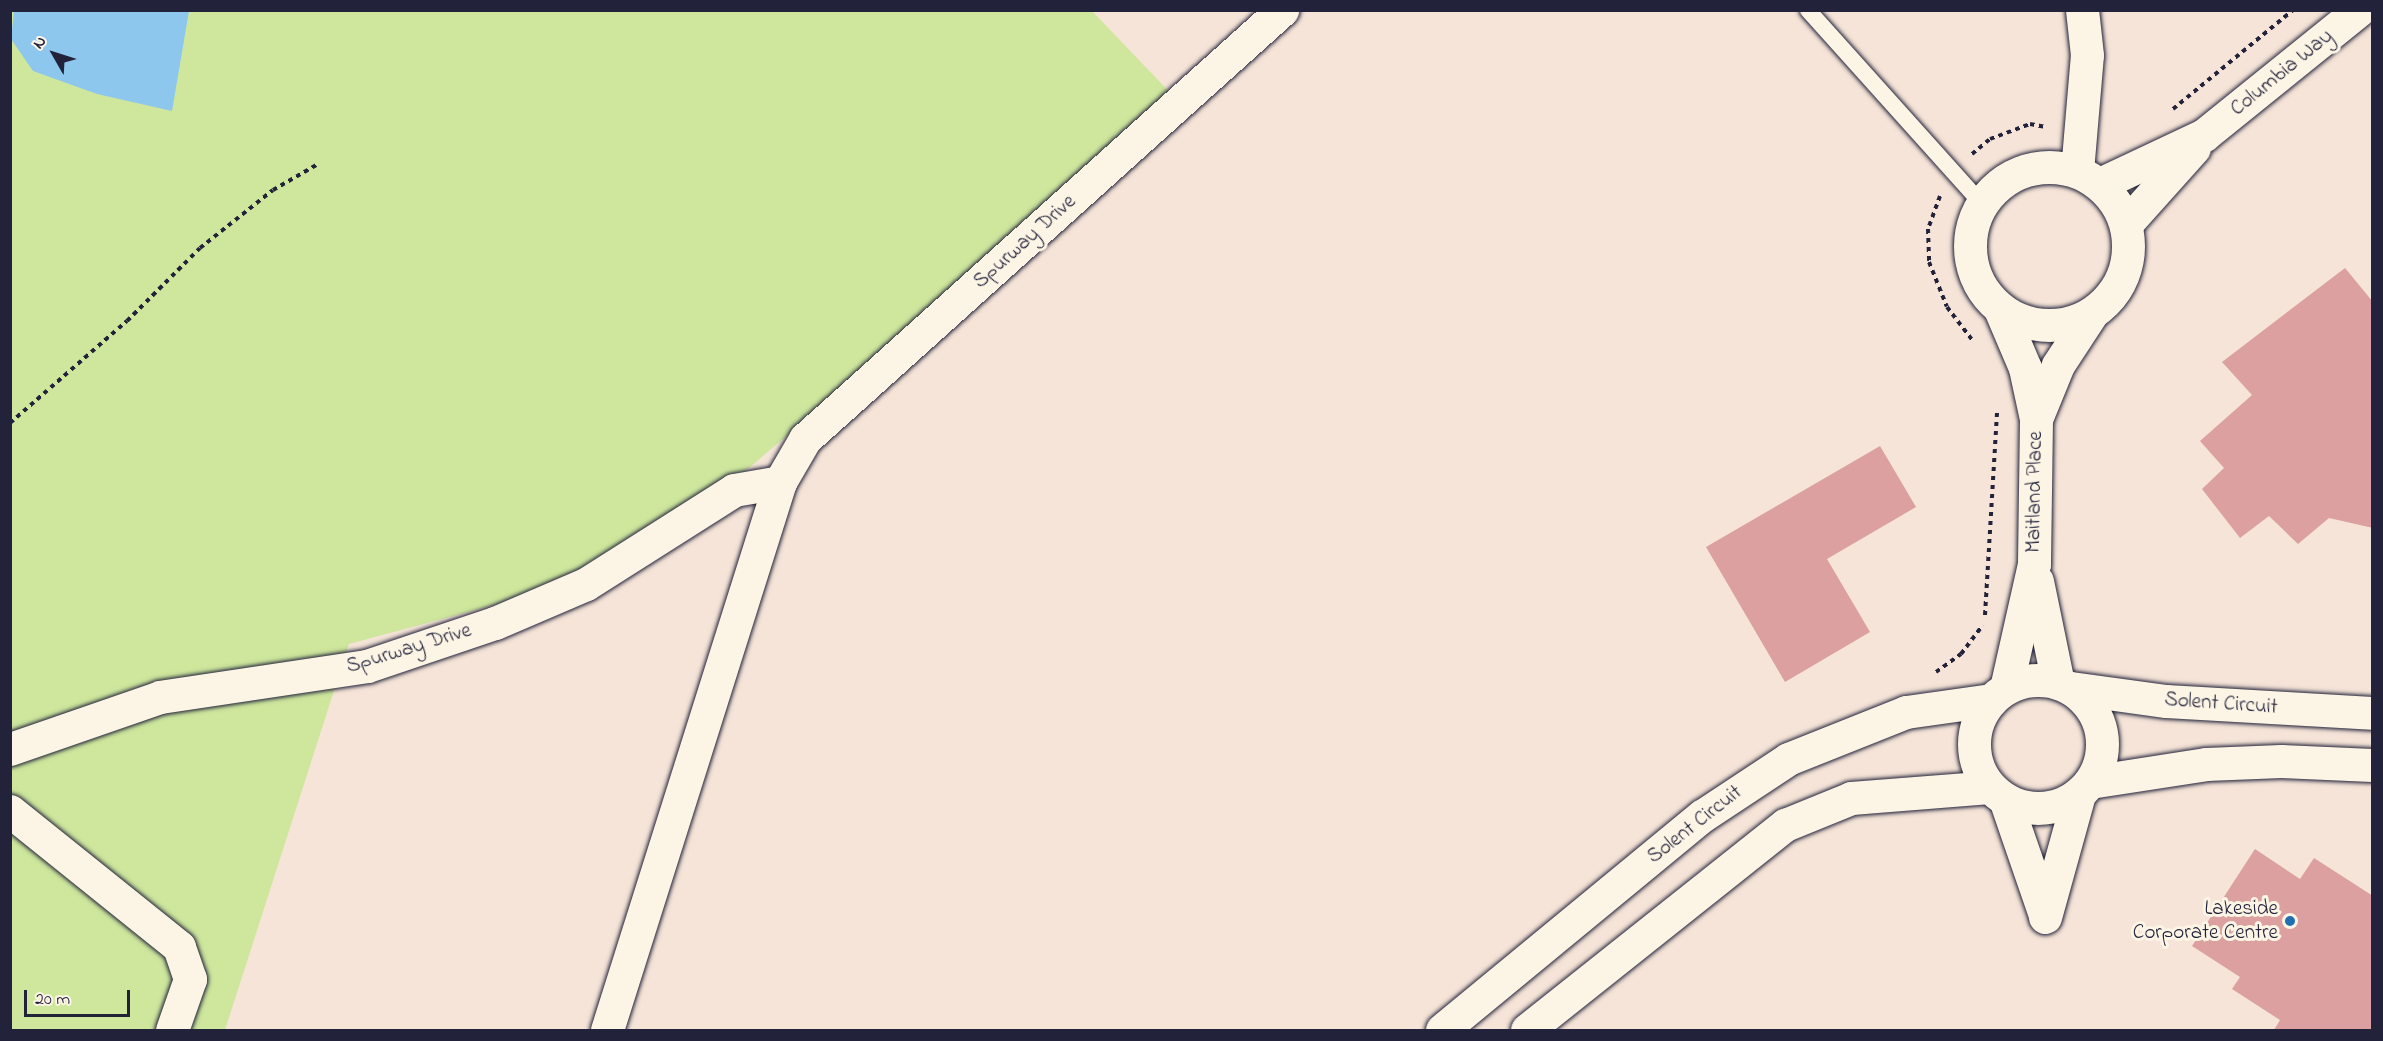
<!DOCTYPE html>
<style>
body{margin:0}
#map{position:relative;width:2383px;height:1041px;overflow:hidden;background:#f5e4d7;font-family:"Indie Flower",sans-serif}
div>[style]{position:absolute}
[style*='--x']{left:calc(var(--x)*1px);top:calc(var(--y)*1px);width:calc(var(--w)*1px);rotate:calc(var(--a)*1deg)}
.green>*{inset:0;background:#cee79d}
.water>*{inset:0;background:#8ec7ed}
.building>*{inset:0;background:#dba09f}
.path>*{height:4px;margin-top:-2px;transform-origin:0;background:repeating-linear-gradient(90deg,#22223b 0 4.5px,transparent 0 9px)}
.roads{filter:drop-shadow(0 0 2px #22223b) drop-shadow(0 0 2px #22223b)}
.lane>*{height:16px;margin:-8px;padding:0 8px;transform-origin:8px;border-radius:8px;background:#fcf5e5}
.street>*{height:33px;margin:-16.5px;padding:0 16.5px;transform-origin:16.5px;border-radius:16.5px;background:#fcf5e5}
.street>.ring{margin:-16.5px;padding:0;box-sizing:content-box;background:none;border:33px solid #fcf5e5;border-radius:50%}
.secondary>*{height:33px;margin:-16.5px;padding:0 16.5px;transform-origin:16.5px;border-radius:16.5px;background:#fcf5e5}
.secondary>.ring{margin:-16.5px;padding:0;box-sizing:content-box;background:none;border:33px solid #fcf5e5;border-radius:50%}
.dots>*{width:16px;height:16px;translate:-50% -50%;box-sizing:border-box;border:3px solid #fcf5e5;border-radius:50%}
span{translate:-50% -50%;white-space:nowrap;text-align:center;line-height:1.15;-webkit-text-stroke:6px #fcf5e5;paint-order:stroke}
.street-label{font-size:21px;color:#22223b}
.poi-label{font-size:21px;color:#22223b}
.right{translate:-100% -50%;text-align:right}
.frame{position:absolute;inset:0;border:12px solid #22223b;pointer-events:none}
.north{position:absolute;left:24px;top:24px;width:60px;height:60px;-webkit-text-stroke:4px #fcf5e5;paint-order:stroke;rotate:309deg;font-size:16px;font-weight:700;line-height:24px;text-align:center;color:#22223b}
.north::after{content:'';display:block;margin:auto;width:21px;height:27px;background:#22223b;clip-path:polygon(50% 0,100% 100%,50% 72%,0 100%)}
.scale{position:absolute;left:24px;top:990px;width:106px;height:27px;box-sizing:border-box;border:3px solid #22223b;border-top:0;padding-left:8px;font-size:18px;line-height:21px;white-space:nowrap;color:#22223b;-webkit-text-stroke:4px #fcf5e5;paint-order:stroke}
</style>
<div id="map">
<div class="green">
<i style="clip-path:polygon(10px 11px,1092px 11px,1180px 103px,724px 489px,576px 583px,349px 644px,225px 1030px,11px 1030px)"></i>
</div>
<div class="water">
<i style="clip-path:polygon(14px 11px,189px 11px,172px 111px,97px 94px,33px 71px,11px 39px)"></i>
</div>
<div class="building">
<i style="clip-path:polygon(2345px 268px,2373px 302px,2373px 528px,2329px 518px,2298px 544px,2269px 516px,2240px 538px,2202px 489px,2224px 468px,2200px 441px,2252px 395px,2222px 362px)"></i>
<i style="clip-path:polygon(1880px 446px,1916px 507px,1827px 559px,1870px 632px,1785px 682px,1706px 547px)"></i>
<i style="clip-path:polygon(2255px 849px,2300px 879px,2314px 858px,2373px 896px,2373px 1030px,2274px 1030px,2280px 1020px,2232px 989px,2240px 977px,2192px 946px)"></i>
</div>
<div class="path">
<i style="--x:2173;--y:109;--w:156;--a:-39.5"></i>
<i style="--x:1972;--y:154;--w:23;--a:-40"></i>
<i style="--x:1990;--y:139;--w:43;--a:-20.6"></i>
<i style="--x:2030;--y:124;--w:16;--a:11"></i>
<i style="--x:1940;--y:196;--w:35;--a:110"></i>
<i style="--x:1928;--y:229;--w:33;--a:88"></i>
<i style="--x:1929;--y:262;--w:48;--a:68.2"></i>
<i style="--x:1947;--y:307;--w:43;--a:52.6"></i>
<i style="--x:10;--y:423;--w:155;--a:-41.1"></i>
<i style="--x:127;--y:321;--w:103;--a:-45"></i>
<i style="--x:200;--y:248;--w:93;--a:-38.5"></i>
<i style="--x:273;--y:190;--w:52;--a:-30"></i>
<i style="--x:1985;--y:615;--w:205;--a:-86.6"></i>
<i style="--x:1936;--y:672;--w:31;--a:-36"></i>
<i style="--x:1961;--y:654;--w:36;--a:-53"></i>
</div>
<div class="roads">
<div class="lane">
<i style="--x:1808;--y:10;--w:261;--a:48.1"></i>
</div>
<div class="street">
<i class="ring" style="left:1970px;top:167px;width:125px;height:125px"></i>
<i style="--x:2077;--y:171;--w:116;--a:-85.1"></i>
<i style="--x:2087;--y:55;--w:45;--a:-96.3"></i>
<i style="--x:2100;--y:184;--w:115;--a:-25.2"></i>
<i style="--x:2204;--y:135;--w:199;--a:-38.9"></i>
<i style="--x:2126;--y:224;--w:102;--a:-48.2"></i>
<i style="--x:2000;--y:309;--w:64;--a:67"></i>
<i style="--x:2025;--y:368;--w:52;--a:77.8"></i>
<i style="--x:2036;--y:419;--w:145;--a:90.8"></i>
<i style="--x:2034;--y:564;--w:127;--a:102.7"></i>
<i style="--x:2036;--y:419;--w:58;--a:-67.8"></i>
<i style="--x:2058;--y:365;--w:62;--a:-56.8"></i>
<i style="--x:2037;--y:581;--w:104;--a:78.4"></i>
<i style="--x:10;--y:749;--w:159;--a:-19.1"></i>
<i style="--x:160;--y:697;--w:209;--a:-8.5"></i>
<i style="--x:367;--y:666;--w:135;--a:-18.6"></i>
<i style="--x:495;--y:623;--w:99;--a:-23.2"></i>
<i style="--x:586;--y:584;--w:175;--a:-32.4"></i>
<i style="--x:734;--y:490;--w:47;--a:-9.9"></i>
<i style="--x:2005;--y:799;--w:120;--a:71"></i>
<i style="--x:10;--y:811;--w:217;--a:38.8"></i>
<i style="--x:179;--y:947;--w:34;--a:71"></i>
<i style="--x:190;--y:979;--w:54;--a:109.4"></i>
<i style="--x:2045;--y:917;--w:128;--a:-74.5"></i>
<i style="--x:607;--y:1030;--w:575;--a:-72.48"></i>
<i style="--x:780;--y:482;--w:50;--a:-59.8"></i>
<i style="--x:805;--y:439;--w:642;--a:-41.97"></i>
</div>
<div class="secondary">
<i class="ring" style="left:1974px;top:680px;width:95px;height:95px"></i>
<i style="--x:2071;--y:688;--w:96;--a:7.8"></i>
<i style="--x:2166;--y:701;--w:206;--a:3.3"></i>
<i style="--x:2090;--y:782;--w:117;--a:-8.8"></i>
<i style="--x:2206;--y:764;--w:75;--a:-2.3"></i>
<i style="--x:2281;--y:761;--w:91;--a:2.5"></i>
<i style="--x:1442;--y:1030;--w:337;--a:-39.5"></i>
<i style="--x:1702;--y:816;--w:103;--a:-33.5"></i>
<i style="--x:1788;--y:759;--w:127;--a:-21.7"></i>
<i style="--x:1906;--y:712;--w:86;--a:-8"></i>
<i style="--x:1527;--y:1030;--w:330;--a:-38.5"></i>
<i style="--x:1785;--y:825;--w:71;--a:-22.2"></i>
<i style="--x:1851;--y:798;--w:139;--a:-4.5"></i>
</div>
</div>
<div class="dots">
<i style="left:2290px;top:921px;background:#1f6fb2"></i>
</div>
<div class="street-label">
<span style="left:2282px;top:73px;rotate:-39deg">Columbia Way</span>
<span style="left:1025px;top:242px;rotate:-42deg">Spurway Drive</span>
<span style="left:2035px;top:492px;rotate:-89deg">Maitland Place</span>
<span style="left:409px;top:649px;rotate:-17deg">Spurway Drive</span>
<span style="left:2221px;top:704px;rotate:4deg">Solent Circuit</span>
<span style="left:1695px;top:825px;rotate:-38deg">Solent Circuit</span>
</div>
<div class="poi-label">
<span class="right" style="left:2278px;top:921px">Lakeside<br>Corporate Centre</span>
</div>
<div class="frame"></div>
<div class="north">N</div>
<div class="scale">20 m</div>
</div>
